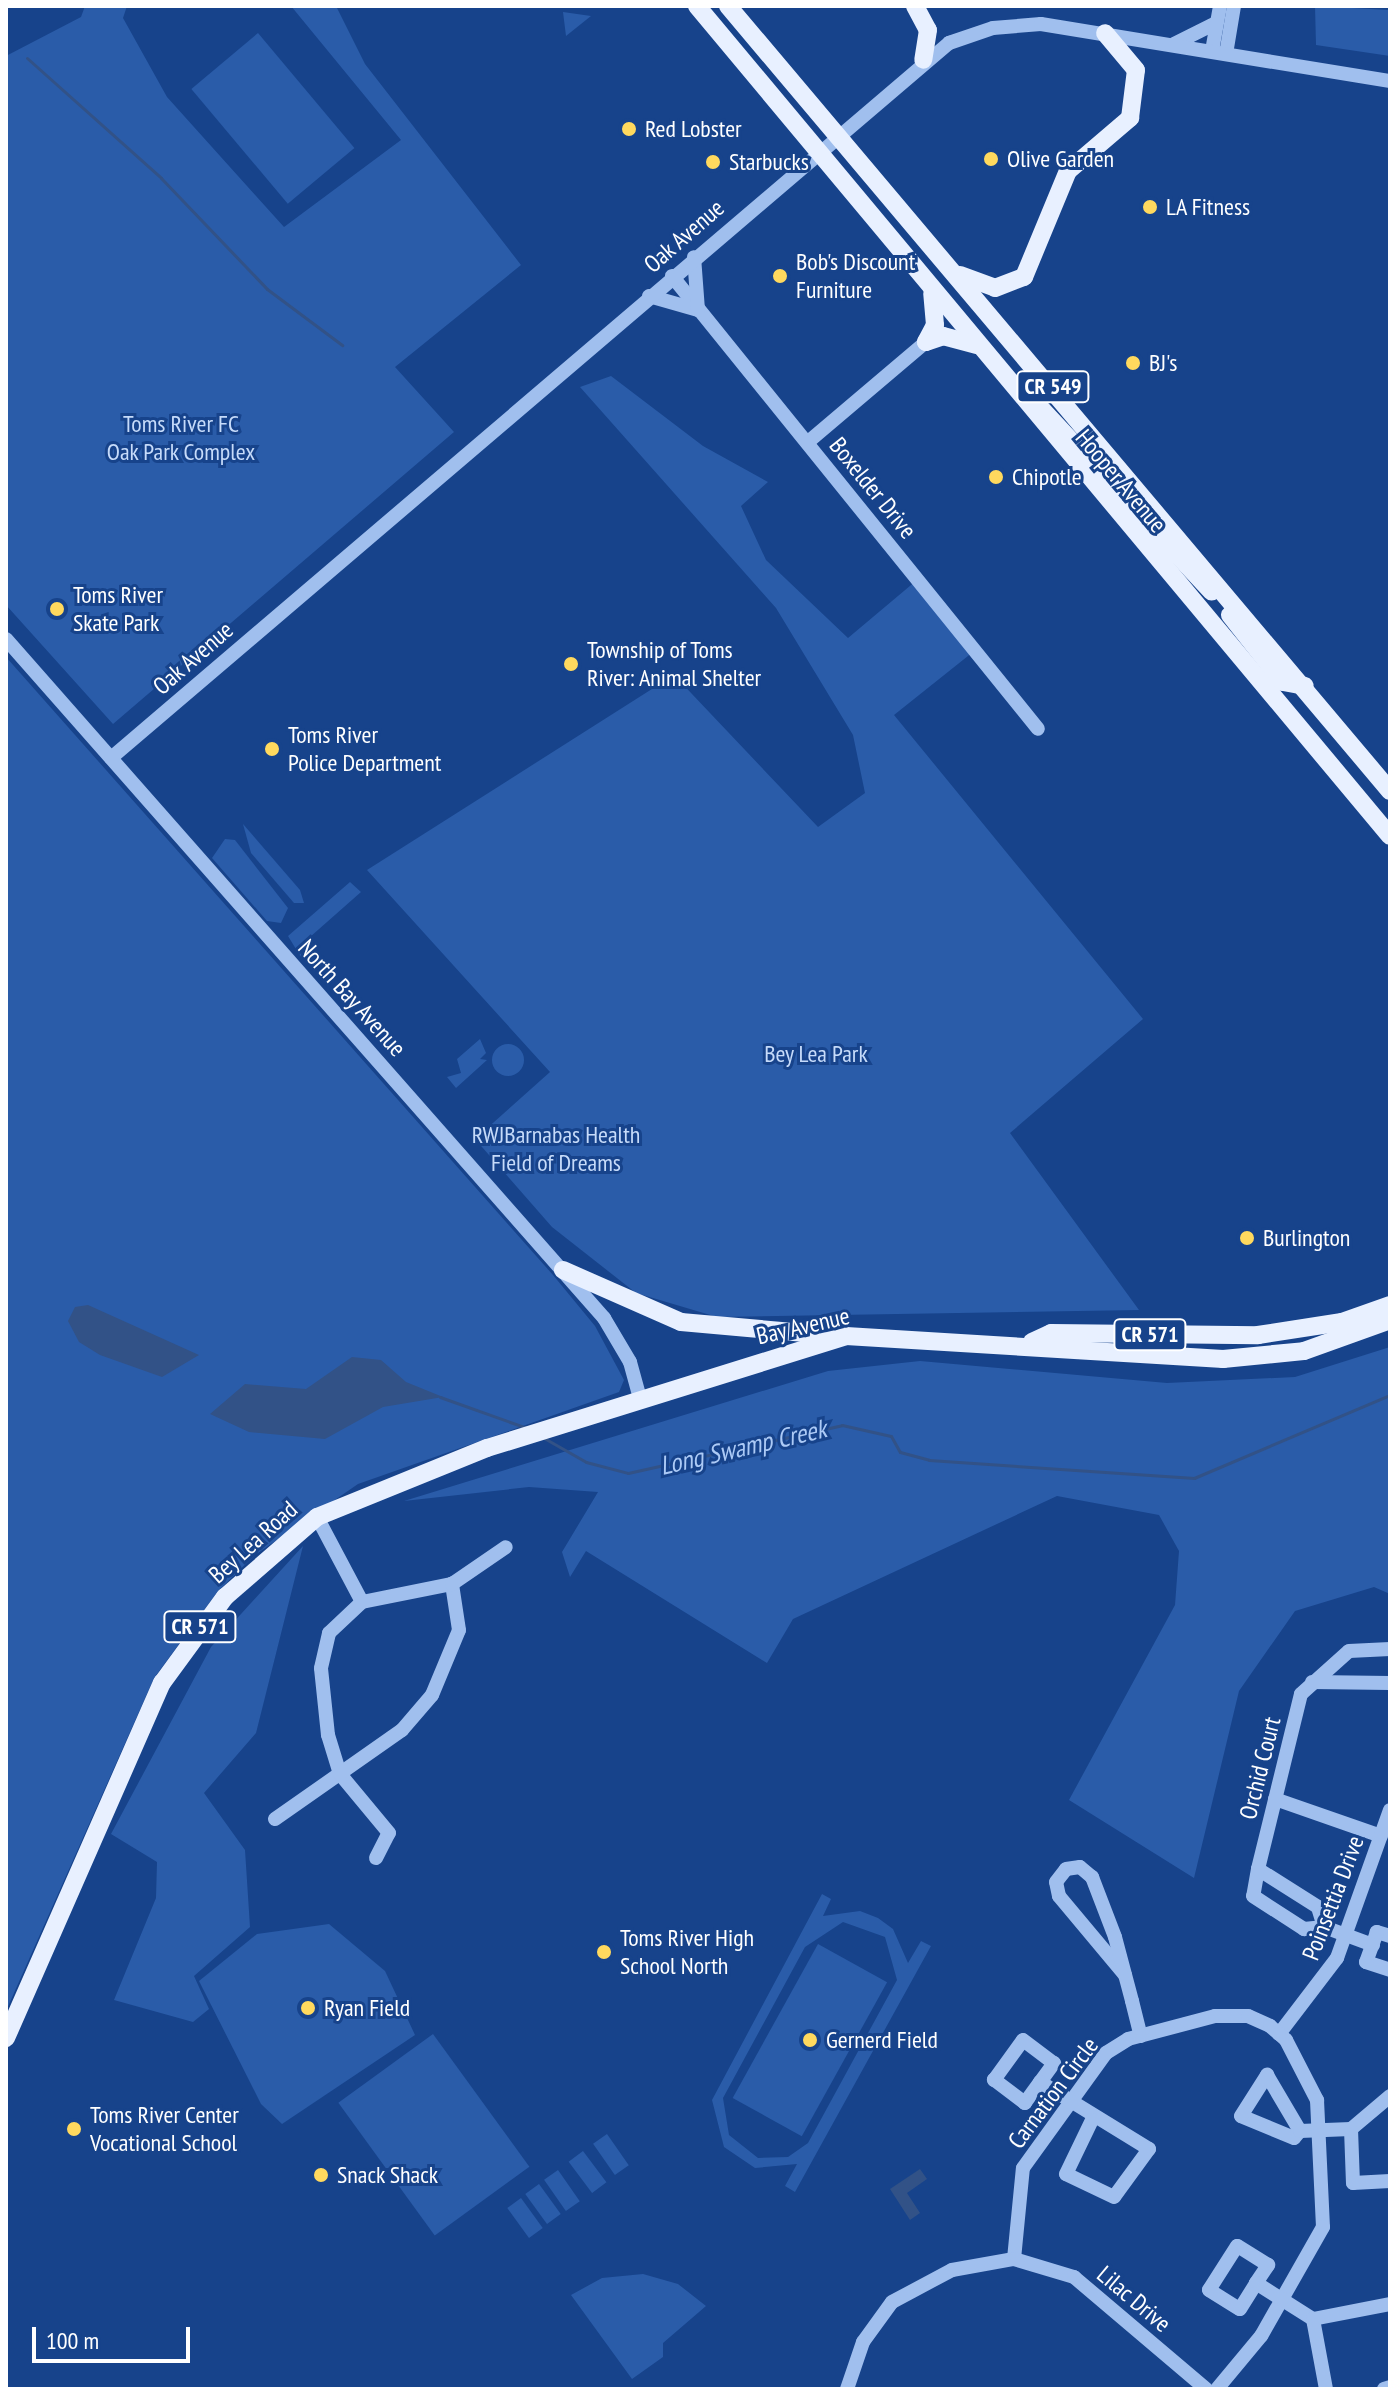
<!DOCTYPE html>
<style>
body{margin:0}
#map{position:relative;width:1396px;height:2395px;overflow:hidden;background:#17438b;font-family:"PT Sans Narrow",sans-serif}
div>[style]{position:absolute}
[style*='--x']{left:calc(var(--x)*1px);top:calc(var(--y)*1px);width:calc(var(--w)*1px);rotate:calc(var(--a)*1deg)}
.green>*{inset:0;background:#2a5ca9;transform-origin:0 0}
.round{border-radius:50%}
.water>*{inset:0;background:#325287}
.stream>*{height:3px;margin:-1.5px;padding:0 1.5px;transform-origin:1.5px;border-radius:1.5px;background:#325287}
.minor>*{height:14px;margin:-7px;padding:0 7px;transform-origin:7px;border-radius:7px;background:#a0bfee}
.major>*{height:18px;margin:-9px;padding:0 9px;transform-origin:9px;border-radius:9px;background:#e8f0ff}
.dots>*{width:22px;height:22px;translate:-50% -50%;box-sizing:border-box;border:4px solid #17438b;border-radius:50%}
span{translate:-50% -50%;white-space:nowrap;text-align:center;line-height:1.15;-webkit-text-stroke:6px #17438b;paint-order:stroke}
.shield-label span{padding:2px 6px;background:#17438b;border:2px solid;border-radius:6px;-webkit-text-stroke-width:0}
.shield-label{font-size:22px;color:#fff;font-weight:700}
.poi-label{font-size:24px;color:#fff}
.left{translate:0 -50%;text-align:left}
.street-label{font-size:24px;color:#fff}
.park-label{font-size:24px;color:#c6dbfa}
.water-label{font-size:26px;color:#accaf6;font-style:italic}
.frame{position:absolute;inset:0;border:8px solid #fff;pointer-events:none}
.scale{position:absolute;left:32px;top:2327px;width:158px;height:36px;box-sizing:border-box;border:4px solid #fff;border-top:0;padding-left:10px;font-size:24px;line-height:28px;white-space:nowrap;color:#fff;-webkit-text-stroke:6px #17438b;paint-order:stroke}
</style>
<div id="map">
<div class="green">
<i style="clip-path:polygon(85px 6px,127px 6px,123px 18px,167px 97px,284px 227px,401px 140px,291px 6px,336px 6px,365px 64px,521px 265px,395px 367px,454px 432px,113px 724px,6px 605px,6px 56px,81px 17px)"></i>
<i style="clip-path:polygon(1315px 6px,1390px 10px,1390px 56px,1316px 45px)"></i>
<i style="clip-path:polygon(563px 12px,591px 16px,566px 36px)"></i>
<i style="left:258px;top:33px;width:150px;height:87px;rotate:50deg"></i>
<i style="clip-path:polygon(611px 376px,703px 446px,768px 482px,741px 506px,766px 560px,848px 638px,917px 580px,973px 652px,894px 715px,1143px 1019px,1010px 1133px,1139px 1310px,717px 1317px,636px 1293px,552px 1227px,475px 1139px,550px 1072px,367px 870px,674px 675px,818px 827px,865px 793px,853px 735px,776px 608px,580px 387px)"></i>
<i style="clip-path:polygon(6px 657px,553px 1275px,595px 1326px,624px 1380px,619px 1392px,358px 1484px,255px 1555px,218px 1591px,154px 1678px,6px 2011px)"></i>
<i style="clip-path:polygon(243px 824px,300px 890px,304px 903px,294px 903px,251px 853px)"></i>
<i style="clip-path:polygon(225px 839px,235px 840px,288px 908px,281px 923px,267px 921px,212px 858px)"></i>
<i style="clip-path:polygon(350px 882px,361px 892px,310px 937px,311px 951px,302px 959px,288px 936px)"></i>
<i style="clip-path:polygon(480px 1039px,486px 1053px,480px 1059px,487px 1060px,456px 1088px,447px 1077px,461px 1073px,457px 1059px)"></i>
<i class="round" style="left:492px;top:1044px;width:32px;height:32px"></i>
<i style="clip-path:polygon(1390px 1347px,1390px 1594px,1374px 1587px,1295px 1611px,1239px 1691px,1194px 1878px,1069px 1800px,1175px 1605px,1179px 1551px,1159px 1515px,1057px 1496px,793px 1619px,767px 1663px,586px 1551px,570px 1577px,562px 1552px,598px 1492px,529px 1487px,404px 1501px,828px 1371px,920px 1361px,1167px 1383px,1295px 1377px)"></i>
<i style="clip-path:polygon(303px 1546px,256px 1733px,204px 1793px,245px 1850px,250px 1927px,194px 1976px,209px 2009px,193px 2022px,114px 2000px,156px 1898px,157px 1862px,111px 1834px,211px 1647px)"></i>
<i style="clip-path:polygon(evenodd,822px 1894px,831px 1899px,823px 1916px,860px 1911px,878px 1918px,893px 1929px,908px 1963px,921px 1941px,931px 1946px,795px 2192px,785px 2186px,797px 2164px,755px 2168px,724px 2147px,712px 2100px,822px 1894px,843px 1922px,885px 1937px,897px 1980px,808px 2143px,788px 2157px,758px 2158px,729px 2135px,723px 2098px,805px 1947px,843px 1922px)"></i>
<i style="clip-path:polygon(329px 1924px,385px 1971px,415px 2035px,282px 2124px,261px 2104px,199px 1981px,257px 1934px)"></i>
<i style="left:818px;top:1944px;width:79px;height:176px;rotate:29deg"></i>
<i style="left:433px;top:2034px;width:164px;height:117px;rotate:54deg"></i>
<i style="left:607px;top:2134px;width:38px;height:17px;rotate:55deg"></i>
<i style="left:583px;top:2151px;width:39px;height:18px;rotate:53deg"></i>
<i style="left:558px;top:2170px;width:38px;height:17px;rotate:55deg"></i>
<i style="left:539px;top:2184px;width:37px;height:17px;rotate:54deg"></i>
<i style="left:521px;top:2198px;width:37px;height:17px;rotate:54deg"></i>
<i style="clip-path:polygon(643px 2274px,678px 2284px,706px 2306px,663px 2343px,663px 2357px,632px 2379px,571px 2295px,602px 2278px)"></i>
</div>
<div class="water">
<i style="clip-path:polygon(88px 1305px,199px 1355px,162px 1377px,100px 1355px,79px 1342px,68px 1321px,75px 1307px)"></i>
<i style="clip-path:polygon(352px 1357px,381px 1360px,406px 1382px,443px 1397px,383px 1407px,325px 1439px,249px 1432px,210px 1414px,245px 1384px,306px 1389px)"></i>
<i style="clip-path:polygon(920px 2169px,927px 2179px,907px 2193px,920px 2213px,910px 2220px,890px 2189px)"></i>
</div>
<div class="stream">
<i style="--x:27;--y:58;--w:180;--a:41.8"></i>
<i style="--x:161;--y:178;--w:153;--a:46.3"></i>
<i style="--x:267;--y:289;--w:94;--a:36.7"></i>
<i style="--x:440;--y:1397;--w:92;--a:19.6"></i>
<i style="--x:544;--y:1438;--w:48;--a:29.7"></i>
<i style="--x:586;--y:1462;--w:43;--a:14.7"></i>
<i style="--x:628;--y:1473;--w:219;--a:-12.6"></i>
<i style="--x:842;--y:1425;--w:50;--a:12.7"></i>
<i style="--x:891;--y:1436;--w:18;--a:61"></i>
<i style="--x:900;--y:1452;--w:30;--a:15"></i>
<i style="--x:929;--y:1460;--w:266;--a:3.9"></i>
<i style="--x:1194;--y:1478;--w:213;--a:-23"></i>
</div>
<div class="minor">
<i style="--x:1174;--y:44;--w:47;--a:-26.6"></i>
<i style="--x:1212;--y:51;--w:46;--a:-79.9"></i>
<i style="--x:1226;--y:54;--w:49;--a:-80.5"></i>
<i style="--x:672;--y:276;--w:582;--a:51.06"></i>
<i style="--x:649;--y:296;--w:51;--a:15.9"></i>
<i style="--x:698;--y:310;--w:53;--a:-94.3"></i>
<i style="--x:808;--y:442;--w:155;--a:-40.3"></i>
<i style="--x:6;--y:639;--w:905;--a:48.63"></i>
<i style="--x:604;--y:1318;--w:51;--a:59.4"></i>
<i style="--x:630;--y:1362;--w:41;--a:74.6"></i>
<i style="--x:111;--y:758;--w:1102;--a:-40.47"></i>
<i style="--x:949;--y:43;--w:46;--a:-18.8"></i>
<i style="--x:993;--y:28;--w:48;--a:-4.8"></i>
<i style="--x:1041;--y:24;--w:354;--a:9.3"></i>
<i style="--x:317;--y:1517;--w:96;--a:62.1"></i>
<i style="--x:1312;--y:1682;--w:78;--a:0.7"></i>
<i style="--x:1275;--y:1799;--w:112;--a:19.2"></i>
<i style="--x:275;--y:1819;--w:155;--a:-35"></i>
<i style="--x:402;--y:1730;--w:46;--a:-49.4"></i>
<i style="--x:432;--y:1695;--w:70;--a:-67.4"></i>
<i style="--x:459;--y:1630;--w:47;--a:-98.7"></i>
<i style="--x:376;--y:1858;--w:28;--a:-63"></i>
<i style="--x:389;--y:1833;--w:77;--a:-129.7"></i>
<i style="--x:340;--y:1774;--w:41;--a:-107.1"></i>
<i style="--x:328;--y:1735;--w:67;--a:-96"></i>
<i style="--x:321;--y:1668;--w:36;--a:-77"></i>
<i style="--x:329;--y:1633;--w:45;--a:-43.2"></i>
<i style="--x:362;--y:1602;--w:92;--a:-11.3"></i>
<i style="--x:452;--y:1584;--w:65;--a:-34.4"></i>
<i style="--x:1258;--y:1869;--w:27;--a:100"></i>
<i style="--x:1253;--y:1896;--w:61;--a:32.9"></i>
<i style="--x:1304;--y:1929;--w:20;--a:-6"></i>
<i style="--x:1390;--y:1936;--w:14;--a:-163"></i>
<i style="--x:1377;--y:1932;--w:32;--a:110"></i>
<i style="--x:1366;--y:1962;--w:25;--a:18"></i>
<i style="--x:1373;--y:1945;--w:52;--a:-159.8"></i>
<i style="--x:1324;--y:1927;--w:21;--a:-107"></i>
<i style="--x:1318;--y:1907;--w:71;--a:-147.7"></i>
<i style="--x:1258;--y:1869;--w:180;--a:-76.2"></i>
<i style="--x:1301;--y:1694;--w:64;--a:-41.9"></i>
<i style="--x:1349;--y:1651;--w:41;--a:-2.8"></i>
<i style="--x:1125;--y:1975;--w:103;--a:-129.9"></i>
<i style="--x:1059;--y:1896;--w:14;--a:-102"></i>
<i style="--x:1056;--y:1882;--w:16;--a:-52"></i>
<i style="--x:1066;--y:1869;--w:14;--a:-8"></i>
<i style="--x:1080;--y:1867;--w:16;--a:40"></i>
<i style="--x:1092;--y:1877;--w:64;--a:69"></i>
<i style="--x:1115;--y:1937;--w:66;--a:75.1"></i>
<i style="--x:1132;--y:2001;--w:36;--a:76"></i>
<i style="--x:1279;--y:2034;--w:96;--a:-52.7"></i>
<i style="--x:1337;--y:1958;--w:157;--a:-70.3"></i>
<i style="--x:1040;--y:2082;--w:26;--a:126"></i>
<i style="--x:1025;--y:2103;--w:39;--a:-143"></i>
<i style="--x:994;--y:2080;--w:49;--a:-54.1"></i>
<i style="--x:1023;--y:2040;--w:39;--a:37"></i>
<i style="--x:1054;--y:2063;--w:24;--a:126"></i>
<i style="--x:1040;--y:2082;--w:128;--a:31.6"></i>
<i style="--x:1149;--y:2149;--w:59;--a:126.1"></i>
<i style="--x:1114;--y:2197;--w:53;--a:-154.4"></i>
<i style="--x:1066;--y:2174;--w:60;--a:-64.3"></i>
<i style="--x:1351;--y:2129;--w:54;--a:87.9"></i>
<i style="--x:1353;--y:2183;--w:37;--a:-3"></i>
<i style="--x:1300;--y:2131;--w:9;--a:131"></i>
<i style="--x:1294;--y:2138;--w:57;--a:-157.5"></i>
<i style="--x:1241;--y:2116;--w:49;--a:-57.6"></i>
<i style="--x:1267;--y:2075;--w:65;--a:59.5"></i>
<i style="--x:1300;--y:2131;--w:51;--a:-2.2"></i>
<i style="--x:1351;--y:2129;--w:51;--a:-40.2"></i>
<i style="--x:1014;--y:2259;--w:91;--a:-84.4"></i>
<i style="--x:1023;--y:2168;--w:142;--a:-54.2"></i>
<i style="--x:1106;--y:2053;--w:26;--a:-32"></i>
<i style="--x:1128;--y:2039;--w:90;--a:-14.8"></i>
<i style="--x:1215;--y:2016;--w:33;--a:0"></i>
<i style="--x:1248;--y:2016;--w:24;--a:24"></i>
<i style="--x:1270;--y:2026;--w:21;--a:41"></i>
<i style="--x:1286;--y:2040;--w:68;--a:62.7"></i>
<i style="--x:1317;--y:2100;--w:127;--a:87.3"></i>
<i style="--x:1323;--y:2227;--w:125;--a:119.6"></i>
<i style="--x:1261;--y:2336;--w:69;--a:129.7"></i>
<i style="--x:1256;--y:2283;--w:22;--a:-56"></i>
<i style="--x:1268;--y:2265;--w:36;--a:-148"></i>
<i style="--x:1237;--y:2246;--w:52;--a:122.5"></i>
<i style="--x:1209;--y:2290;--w:36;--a:32"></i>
<i style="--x:1240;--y:2309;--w:31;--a:-58"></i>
<i style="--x:1256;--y:2283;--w:67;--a:32.3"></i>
<i style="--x:1313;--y:2319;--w:78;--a:-11"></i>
<i style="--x:1313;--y:2319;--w:71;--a:79.5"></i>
<i style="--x:847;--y:2389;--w:50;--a:-71.2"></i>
<i style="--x:863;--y:2342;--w:49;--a:-54.1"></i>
<i style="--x:892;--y:2302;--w:68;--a:-28.1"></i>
<i style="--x:952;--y:2270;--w:63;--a:-10.1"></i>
<i style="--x:1014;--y:2259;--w:63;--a:16.7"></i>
<i style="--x:1074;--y:2277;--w:173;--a:40.3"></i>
<i style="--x:1384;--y:2389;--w:6;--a:-18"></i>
</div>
<div class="major">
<i style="--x:697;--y:6;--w:1081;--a:50.14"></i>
<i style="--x:728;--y:6;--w:1027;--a:49.86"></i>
<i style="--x:915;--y:6;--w:27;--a:62"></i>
<i style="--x:928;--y:30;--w:30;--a:99"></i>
<i style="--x:960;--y:275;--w:37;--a:20"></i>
<i style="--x:995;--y:288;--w:31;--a:-21"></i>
<i style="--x:1024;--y:277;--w:115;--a:-67.5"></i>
<i style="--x:1068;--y:171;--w:82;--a:-40.5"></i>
<i style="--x:1130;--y:118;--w:48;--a:-82.9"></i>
<i style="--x:1136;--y:70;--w:48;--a:-130"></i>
<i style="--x:926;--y:342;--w:19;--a:-62"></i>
<i style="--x:935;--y:325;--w:32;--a:-95"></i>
<i style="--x:926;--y:342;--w:18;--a:-19"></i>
<i style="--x:943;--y:336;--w:35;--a:15"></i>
<i style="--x:1033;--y:400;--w:262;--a:47"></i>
<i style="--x:1230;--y:615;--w:85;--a:51.7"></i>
<i style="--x:1283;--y:682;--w:22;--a:10"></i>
<i style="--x:563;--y:1270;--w:129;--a:23.8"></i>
<i style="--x:681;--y:1322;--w:147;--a:5.1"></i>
<i style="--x:1032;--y:1342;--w:21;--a:-25"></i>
<i style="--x:1051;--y:1333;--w:207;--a:0.6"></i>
<i style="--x:1258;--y:1335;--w:85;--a:-8.8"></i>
<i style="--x:1342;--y:1322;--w:51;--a:-19.5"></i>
<i style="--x:6;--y:2038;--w:388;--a:-66.3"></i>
<i style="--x:162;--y:1683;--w:107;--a:-53.8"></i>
<i style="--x:225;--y:1597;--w:122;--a:-41"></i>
<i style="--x:317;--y:1517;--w:183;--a:-22.1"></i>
<i style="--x:487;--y:1448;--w:376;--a:-17.3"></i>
<i style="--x:846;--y:1336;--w:378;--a:3.5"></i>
<i style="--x:1223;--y:1359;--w:81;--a:-5.6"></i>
<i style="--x:1304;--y:1351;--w:91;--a:-19.8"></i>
</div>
<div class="dots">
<i style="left:629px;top:129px;background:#ffd95e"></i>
<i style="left:991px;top:159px;background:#ffd95e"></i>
<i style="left:713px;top:162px;background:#ffd95e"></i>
<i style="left:1150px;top:207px;background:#ffd95e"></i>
<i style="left:780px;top:276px;background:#ffd95e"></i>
<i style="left:1133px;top:363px;background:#ffd95e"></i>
<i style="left:996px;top:477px;background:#ffd95e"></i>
<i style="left:57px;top:609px;background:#ffd95e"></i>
<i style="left:571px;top:664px;background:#ffd95e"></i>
<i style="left:272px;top:749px;background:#ffd95e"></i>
<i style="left:1247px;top:1238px;background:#ffd95e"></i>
<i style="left:604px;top:1952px;background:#ffd95e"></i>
<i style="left:308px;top:2008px;background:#ffd95e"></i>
<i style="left:810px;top:2040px;background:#ffd95e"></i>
<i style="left:74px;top:2129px;background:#ffd95e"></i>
<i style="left:321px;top:2175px;background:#ffd95e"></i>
</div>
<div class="shield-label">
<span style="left:1053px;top:387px">CR 549</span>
<span style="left:1150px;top:1335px">CR 571</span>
<span style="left:200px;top:1627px">CR 571</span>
</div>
<div class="poi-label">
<span class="left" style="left:645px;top:129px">Red Lobster</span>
<span class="left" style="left:1007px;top:159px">Olive Garden</span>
<span class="left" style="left:729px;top:162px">Starbucks</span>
<span class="left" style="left:1166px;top:207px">LA Fitness</span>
<span class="left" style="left:796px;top:276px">Bob's Discount<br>Furniture</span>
<span class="left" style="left:1149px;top:363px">BJ's</span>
<span class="left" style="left:1012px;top:477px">Chipotle</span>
<span class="left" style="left:73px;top:609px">Toms River<br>Skate Park</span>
<span class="left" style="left:587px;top:664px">Township of Toms<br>River: Animal Shelter</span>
<span class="left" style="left:288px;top:749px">Toms River<br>Police Department</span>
<span class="left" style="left:1263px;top:1238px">Burlington</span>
<span class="left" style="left:620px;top:1952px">Toms River High<br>School North</span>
<span class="left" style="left:324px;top:2008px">Ryan Field</span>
<span class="left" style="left:826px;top:2040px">Gernerd Field</span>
<span class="left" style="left:90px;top:2129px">Toms River Center<br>Vocational School</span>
<span class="left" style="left:337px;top:2175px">Snack Shack</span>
</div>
<div class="street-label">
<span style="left:684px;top:236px;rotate:-41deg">Oak Avenue</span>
<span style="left:1121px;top:481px;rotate:50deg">Hooper Avenue</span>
<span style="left:873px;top:488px;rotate:51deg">Boxelder Drive</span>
<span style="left:193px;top:658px;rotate:-41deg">Oak Avenue</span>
<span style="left:352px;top:998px;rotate:48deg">North Bay Avenue</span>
<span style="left:803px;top:1326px;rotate:-13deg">Bay Avenue</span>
<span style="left:253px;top:1542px;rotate:-42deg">Bey Lea Road</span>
<span style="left:1260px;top:1768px;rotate:-76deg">Orchid Court</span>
<span style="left:1333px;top:1898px;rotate:-69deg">Poinsettia Drive</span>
<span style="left:1053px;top:2093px;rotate:-53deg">Carnation Circle</span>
<span style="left:1134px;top:2299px;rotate:40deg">Lilac Drive</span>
</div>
<div class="park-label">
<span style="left:181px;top:438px">Toms River FC<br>Oak Park Complex</span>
<span style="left:816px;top:1054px">Bey Lea Park</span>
<span style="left:556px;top:1149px">RWJBarnabas Health<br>Field of Dreams</span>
</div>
<div class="water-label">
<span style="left:743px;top:1447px;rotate:-13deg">Long Swamp Creek</span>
</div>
<div class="frame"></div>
<div class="scale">100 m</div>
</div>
